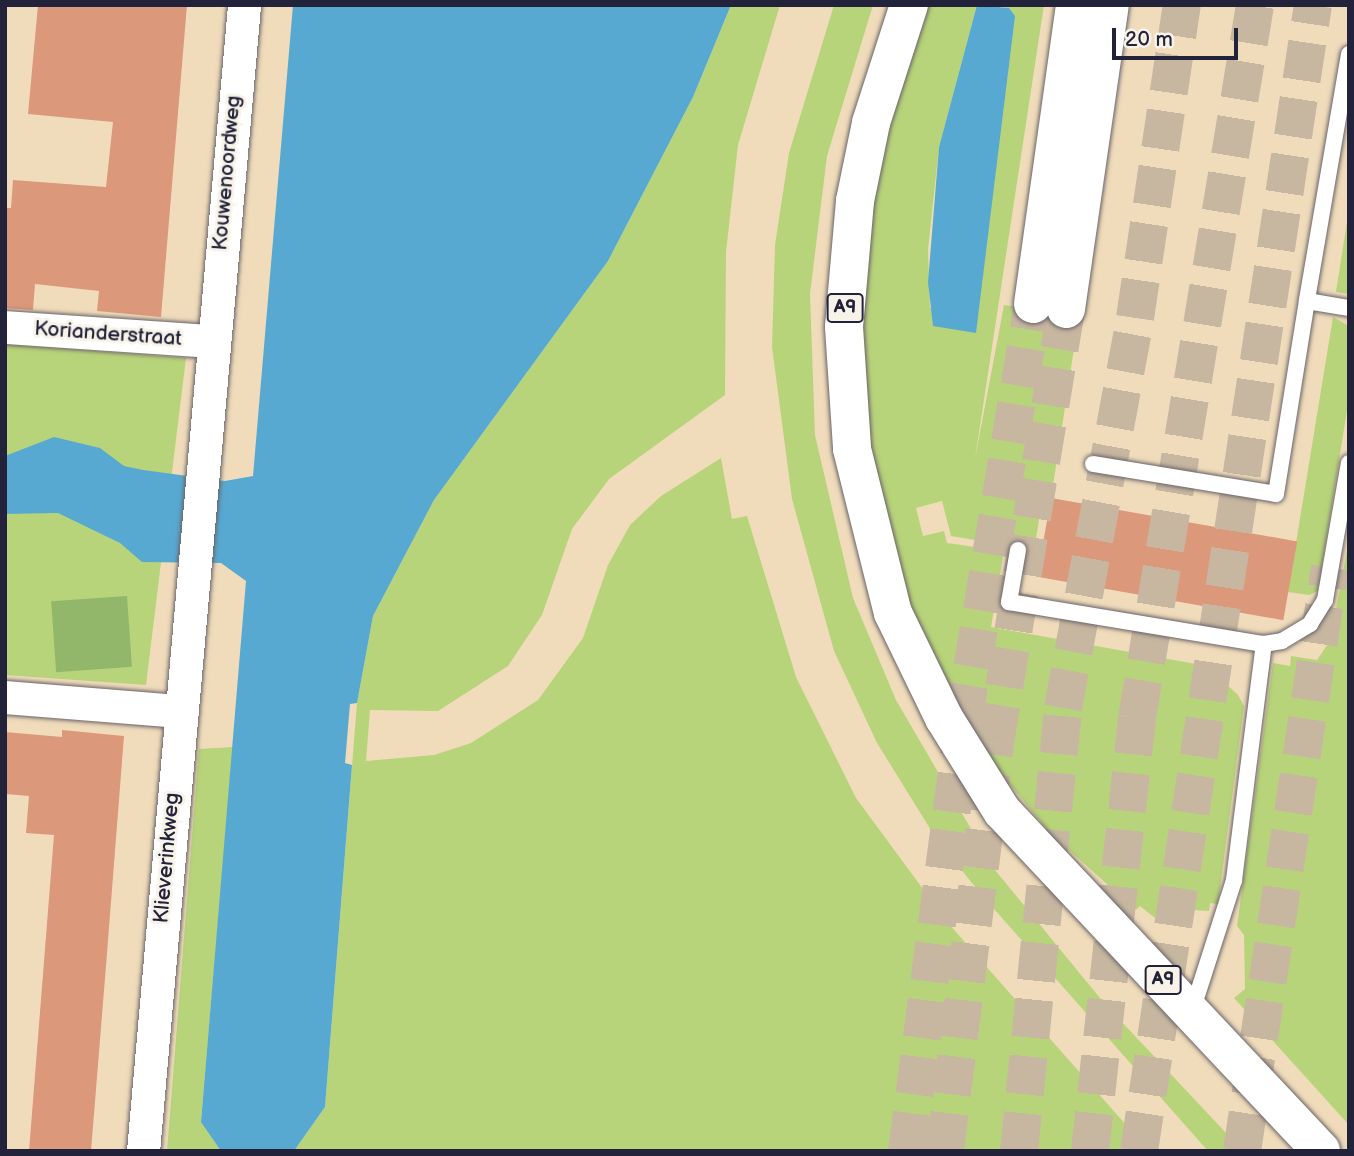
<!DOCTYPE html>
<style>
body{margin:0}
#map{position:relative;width:1354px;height:1156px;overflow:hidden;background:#f0dcbb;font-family:"Balsamiq Sans",sans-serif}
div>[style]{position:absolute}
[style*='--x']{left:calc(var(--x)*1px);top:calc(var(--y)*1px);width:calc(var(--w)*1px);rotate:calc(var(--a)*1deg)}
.green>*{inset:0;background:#b8d47a}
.forest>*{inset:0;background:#92b66a;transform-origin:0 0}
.water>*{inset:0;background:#57a9d2}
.building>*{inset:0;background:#dc987b;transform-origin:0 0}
.motorway-tunnel>*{height:38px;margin-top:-19px;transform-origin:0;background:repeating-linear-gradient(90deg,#c7b7a1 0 38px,transparent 0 57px)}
.roads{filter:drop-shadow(0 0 2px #6a6368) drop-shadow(0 0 2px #6a6368)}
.service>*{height:16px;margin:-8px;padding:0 8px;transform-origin:8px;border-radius:8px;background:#fff}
.minor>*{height:33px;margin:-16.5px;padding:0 16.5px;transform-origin:16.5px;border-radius:16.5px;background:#fff}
.motorway>*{height:38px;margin:-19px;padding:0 19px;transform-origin:19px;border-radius:19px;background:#fff}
span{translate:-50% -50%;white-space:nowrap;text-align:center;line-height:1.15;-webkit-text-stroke:6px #f7f3e8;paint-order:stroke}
.shield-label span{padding:2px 5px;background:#f7f3e8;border:2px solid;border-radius:5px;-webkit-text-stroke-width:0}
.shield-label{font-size:19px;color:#22223b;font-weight:700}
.street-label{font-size:21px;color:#22223b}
.frame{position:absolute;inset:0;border:7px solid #22223b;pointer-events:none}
.scale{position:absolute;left:1112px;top:28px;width:126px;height:32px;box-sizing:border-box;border:4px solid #22223b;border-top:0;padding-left:9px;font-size:21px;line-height:24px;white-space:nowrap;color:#22223b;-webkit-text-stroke:5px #f7f3e8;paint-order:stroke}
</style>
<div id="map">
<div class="green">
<i style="clip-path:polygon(731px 5px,780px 5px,738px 145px,726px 252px,725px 395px,609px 479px,572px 529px,542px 615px,508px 666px,438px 711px,370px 710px,366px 761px,434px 755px,471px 743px,538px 700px,583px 638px,608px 565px,630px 525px,661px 496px,721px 458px,732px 519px,747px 516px,796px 677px,856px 798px,948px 923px,1149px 1151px,294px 1151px,325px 1107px,357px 703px,373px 616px,434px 500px,608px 261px,693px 97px)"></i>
<i style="clip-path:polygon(834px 5px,873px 5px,827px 156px,810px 294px,815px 435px,853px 598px,896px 700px,995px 870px,1104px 1003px,1243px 1151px,1208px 1151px,979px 892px,934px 835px,877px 743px,834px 651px,792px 499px,772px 347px,775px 245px,789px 153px)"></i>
<i style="clip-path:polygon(923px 5px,977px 5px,939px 147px,928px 250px,930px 308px,982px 279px,1014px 18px,1009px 8px,987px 5px,1044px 5px,975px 459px,1004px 305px,1079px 316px,1050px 505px,1041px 508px,1034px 550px,951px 536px,942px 501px,916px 508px,923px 536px,944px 531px,947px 543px,1004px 551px,991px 627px,1207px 666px,1238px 695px,1244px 706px,1218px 904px,1210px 903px,1209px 911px,1159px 908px,1155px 918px,1140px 906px,1136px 910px,1051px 834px,979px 747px,920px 635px,875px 492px,859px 313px,868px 204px)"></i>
<i style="clip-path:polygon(1349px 209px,1349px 294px,1336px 292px)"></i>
<i style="clip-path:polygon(1333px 317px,1349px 326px,1349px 398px,1318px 591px,1309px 595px,1288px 592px)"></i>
<i style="clip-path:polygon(5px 344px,186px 358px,146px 685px,5px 675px)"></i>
<i style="clip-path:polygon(1349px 540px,1349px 1125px,1234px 998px,1245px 989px,1244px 935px,1237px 926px,1273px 663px,1290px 666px,1291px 656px,1317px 660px,1330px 641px)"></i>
<i style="clip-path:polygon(233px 747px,201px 1121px,221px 1151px,167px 1151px,199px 749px)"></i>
</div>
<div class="forest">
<i style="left:127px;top:596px;width:71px;height:76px;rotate:86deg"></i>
</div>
<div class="water">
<i style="clip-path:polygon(293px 5px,731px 5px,693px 97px,608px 261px,434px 500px,373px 616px,357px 703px,350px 704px,345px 763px,352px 765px,325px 1107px,294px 1151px,221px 1151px,201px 1122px,246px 581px,221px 563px,142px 562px,120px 543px,58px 513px,5px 514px,5px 456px,54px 437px,100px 448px,124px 466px,143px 470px,225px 481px,253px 476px)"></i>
<i style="clip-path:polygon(977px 5px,1009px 8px,1015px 16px,976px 333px,933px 326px,928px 282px,939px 147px)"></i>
</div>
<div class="building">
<i style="clip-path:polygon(38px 5px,187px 5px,161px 317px,97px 311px,99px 291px,35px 284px,33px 310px,5px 308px,5px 208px,11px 208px,13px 180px,106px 187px,113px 122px,28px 114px)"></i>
<i style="left:1051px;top:498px;width:250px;height:80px;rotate:10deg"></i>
<i style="clip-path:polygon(62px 730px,124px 736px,106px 966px,91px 1151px,29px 1151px,54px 835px,26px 833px,29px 796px,5px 794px,5px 732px,62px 737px)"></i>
</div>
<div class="motorway-tunnel">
<i style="--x:907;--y:1151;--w:432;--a:-82.5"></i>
<i style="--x:963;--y:723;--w:425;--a:-80.5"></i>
<i style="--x:945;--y:1151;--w:411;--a:-83"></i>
<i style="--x:995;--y:743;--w:440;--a:-80.7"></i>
<i style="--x:1019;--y:1151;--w:445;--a:-84.3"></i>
<i style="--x:1063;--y:708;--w:397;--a:-79.5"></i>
<i style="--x:1135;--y:318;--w:317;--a:-81.5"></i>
<i style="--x:1090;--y:1151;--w:436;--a:-83.8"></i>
<i style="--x:1137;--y:718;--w:723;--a:-80.6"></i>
<i style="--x:1139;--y:1151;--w:1159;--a:-81.37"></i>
<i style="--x:1242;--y:1151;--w:590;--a:-81.42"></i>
</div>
<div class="roads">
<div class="service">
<i style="--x:1349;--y:54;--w:251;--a:99.7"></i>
<i style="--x:1307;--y:301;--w:43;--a:9.5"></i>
<i style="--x:1093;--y:464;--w:185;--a:9.3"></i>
<i style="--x:1276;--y:494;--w:195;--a:-80.9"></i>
<i style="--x:1018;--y:550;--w:53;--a:99.8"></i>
<i style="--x:1009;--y:602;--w:258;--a:9.4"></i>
<i style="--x:1264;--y:644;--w:18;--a:-9"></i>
<i style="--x:1282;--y:641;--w:33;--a:-31"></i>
<i style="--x:1310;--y:624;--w:28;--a:-58"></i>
<i style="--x:1325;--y:600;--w:139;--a:-80.1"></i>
<i style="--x:1193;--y:1008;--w:134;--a:-72.2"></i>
<i style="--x:1234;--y:880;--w:238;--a:-82.8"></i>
</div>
<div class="minor">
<i style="--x:5;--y:327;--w:206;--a:3.9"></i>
<i style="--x:5;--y:697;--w:175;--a:4.6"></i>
<i style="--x:143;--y:1151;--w:1150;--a:-84.96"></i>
</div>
<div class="motorway">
<i style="--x:909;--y:5;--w:124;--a:107.9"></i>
<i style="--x:871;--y:123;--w:80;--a:101.6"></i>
<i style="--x:855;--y:201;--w:126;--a:95"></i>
<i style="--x:844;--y:327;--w:122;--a:86.2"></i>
<i style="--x:852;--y:449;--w:169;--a:76"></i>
<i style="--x:893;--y:613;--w:117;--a:64.1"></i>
<i style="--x:944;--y:718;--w:110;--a:58.1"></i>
<i style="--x:1002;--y:811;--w:466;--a:46.8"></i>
<i style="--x:1033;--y:304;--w:302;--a:-82"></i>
<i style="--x:1066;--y:309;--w:307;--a:-81.8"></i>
</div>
</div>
<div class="shield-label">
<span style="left:845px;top:308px">A9</span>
<span style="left:1163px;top:980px">A9</span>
</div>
<div class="street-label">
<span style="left:227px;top:173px;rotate:-85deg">Kouwenoordweg</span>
<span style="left:108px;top:334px;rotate:4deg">Korianderstraat</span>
<span style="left:167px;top:858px;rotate:-85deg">Klieverinkweg</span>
</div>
<div class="frame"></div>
<div class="scale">20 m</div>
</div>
